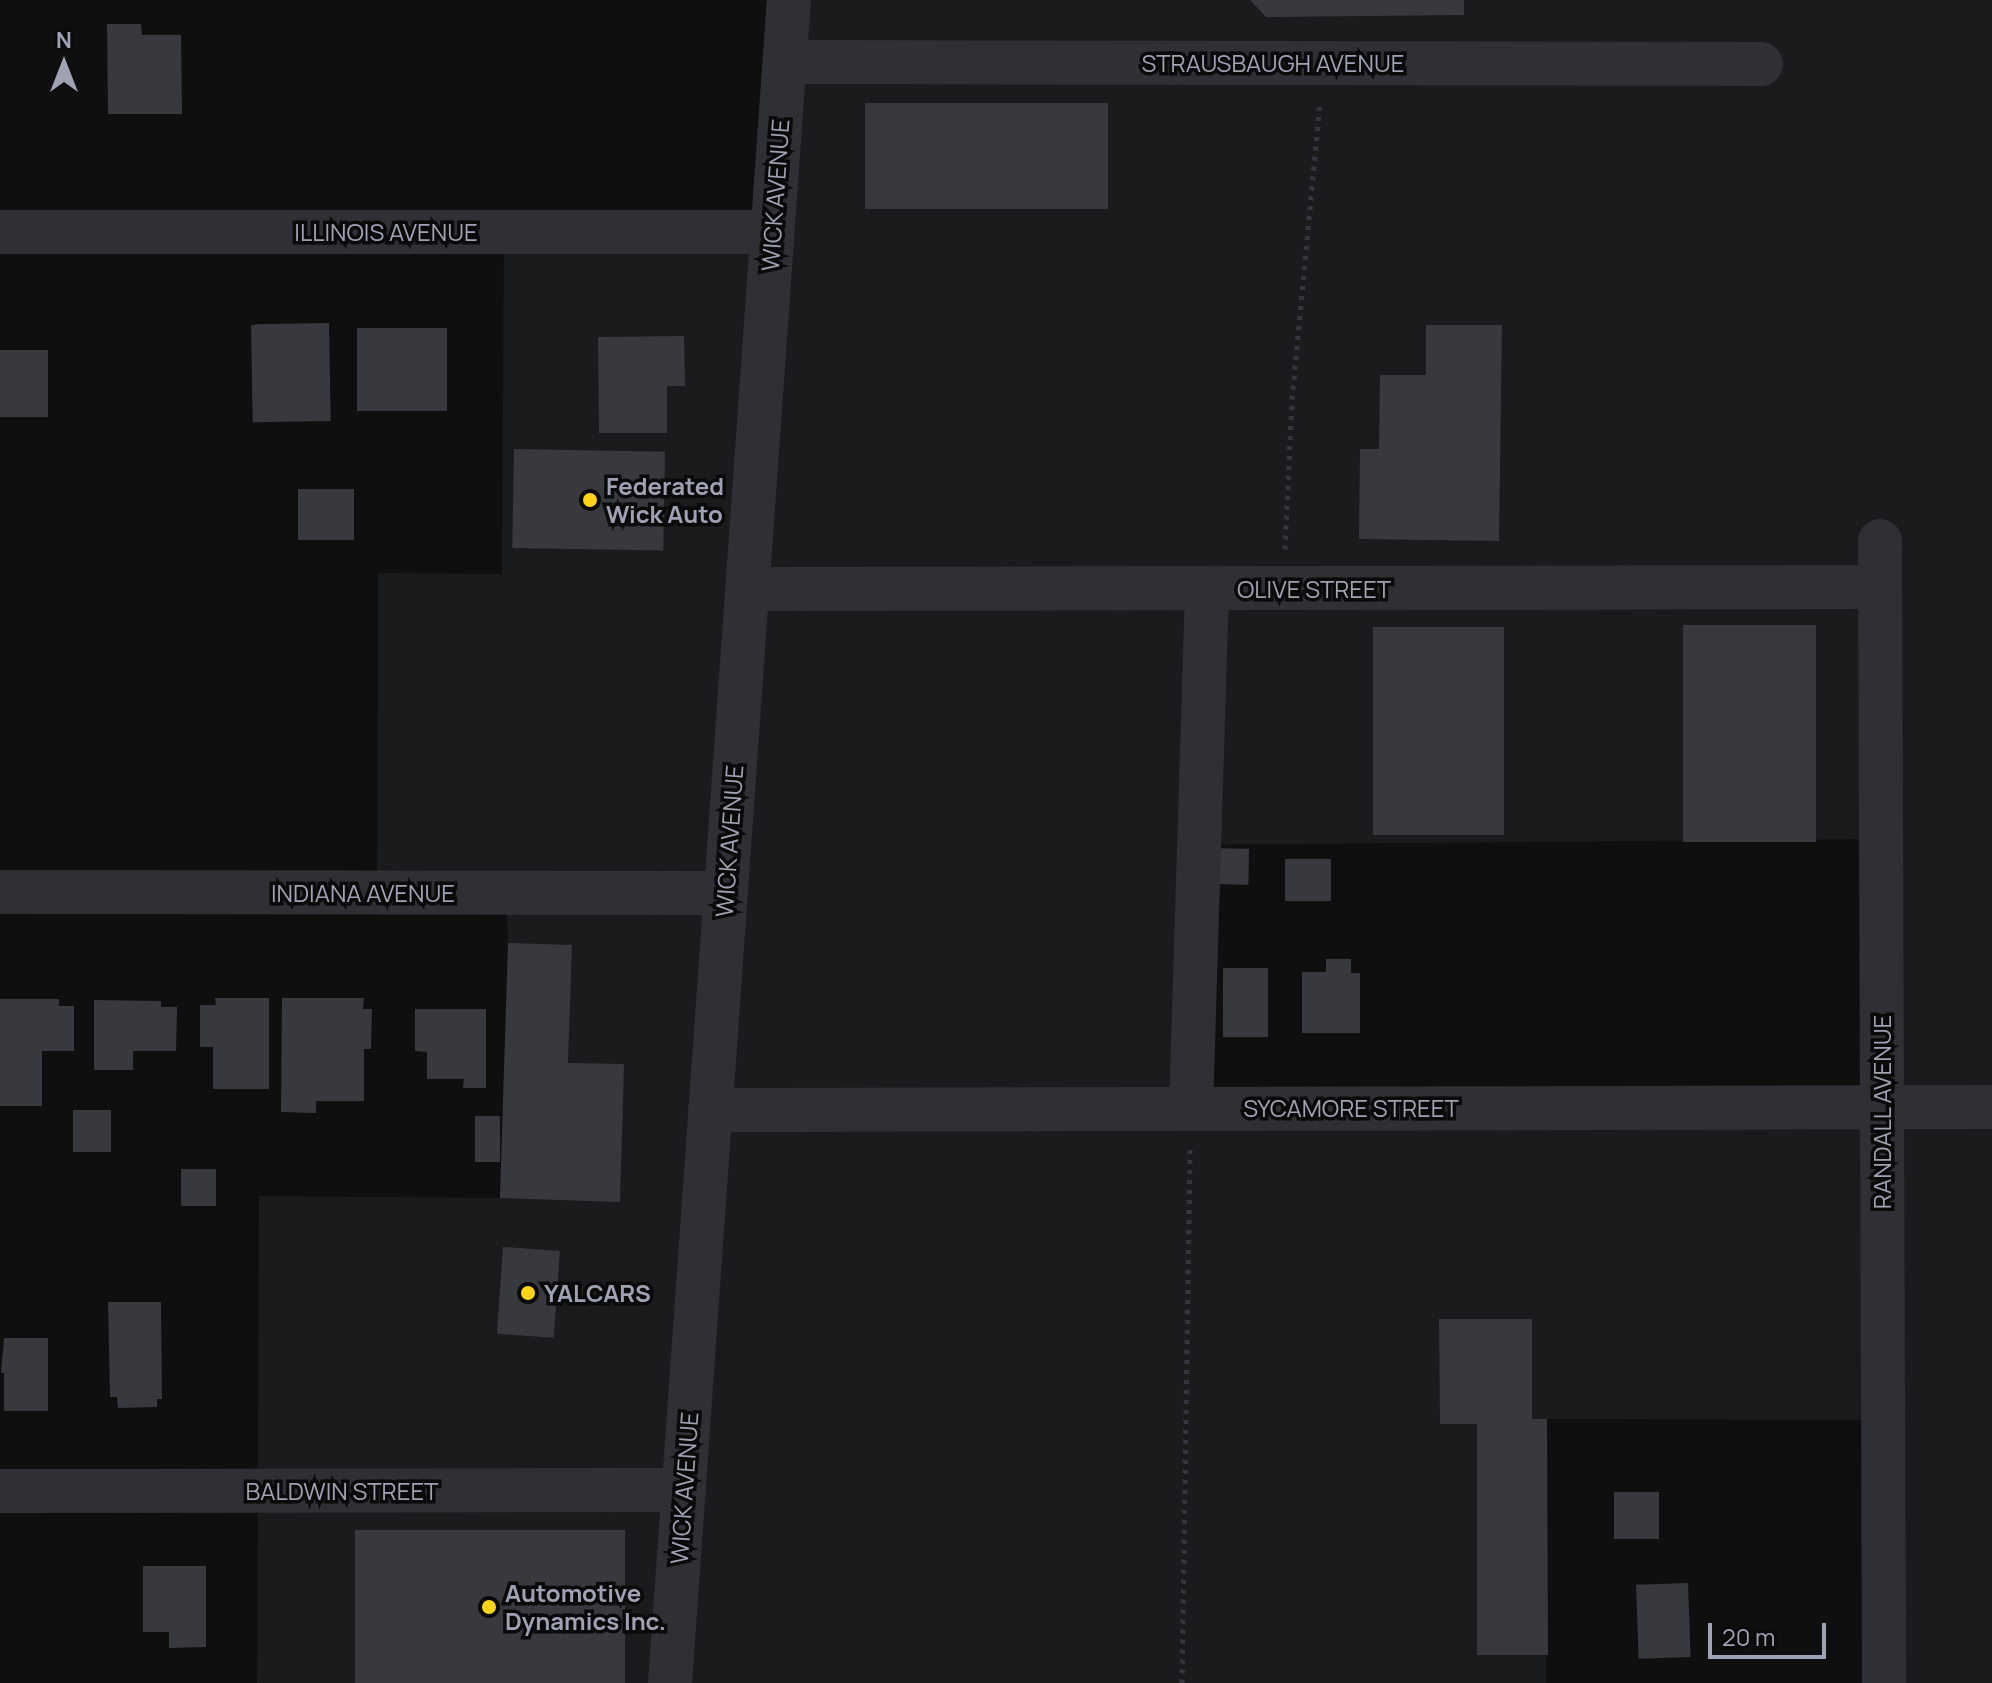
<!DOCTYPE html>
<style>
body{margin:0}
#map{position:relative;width:1992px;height:1683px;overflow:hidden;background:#0f0f10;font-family:Manrope,sans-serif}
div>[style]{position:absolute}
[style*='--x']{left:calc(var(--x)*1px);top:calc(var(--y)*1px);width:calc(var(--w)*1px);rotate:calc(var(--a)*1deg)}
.built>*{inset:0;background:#1a1b1d}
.building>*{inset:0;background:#38393f;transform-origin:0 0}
.path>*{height:5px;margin-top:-2.5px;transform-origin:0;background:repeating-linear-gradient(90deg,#35363d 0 4px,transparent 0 10px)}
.minor>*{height:44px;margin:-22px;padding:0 22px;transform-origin:22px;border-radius:22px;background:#2f3036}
.dots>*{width:22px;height:22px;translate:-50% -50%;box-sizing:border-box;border:4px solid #0a0a0b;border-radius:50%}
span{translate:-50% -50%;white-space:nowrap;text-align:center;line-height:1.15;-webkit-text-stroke:7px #0a0a0b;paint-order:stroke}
.street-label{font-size:24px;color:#9ea2b3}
.poi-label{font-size:24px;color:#9ea2b3;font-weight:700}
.left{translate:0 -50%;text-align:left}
.north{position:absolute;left:24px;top:24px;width:80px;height:80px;-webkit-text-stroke:6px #0a0a0b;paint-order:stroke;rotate:0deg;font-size:22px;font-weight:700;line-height:32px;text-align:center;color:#9ea2b3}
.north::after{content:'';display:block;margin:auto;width:28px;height:36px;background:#9ea2b3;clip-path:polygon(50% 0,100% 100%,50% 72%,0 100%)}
.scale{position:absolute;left:1708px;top:1623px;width:118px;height:36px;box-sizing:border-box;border:4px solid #9ea2b3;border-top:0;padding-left:10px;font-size:24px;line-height:28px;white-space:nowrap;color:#9ea2b3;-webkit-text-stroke:6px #0a0a0b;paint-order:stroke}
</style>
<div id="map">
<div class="built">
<i style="clip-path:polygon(evenodd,789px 0,1992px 0,1992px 1683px,1884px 1683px,1883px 1420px,1547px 1419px,1546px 1683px,257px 1683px,259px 1196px,500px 1198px,508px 943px,506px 893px,377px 893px,378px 573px,502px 574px,504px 232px,772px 232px,789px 0,1881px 839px,1881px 1107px,1179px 1108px,1183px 845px,1881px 839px)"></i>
</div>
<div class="building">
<i style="clip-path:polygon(1250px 0,1464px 0,1464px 15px,1266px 17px)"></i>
<i style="clip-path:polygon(107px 24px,141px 24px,142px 35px,181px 35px,182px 114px,108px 114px)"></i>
<i style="left:865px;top:103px;width:243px;height:106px"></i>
<i style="left:329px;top:323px;width:98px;height:78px;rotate:89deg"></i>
<i style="clip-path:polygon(1426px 325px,1502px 325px,1499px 541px,1359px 539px,1360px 449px,1379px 449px,1380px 375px,1426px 375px)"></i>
<i style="left:447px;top:328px;width:83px;height:90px;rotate:90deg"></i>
<i style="clip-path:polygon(684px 336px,685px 386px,667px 386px,667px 433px,599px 433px,598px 337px)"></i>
<i style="left:48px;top:350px;width:67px;height:48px;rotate:90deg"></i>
<i style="left:514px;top:449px;width:151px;height:99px;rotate:1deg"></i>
<i style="left:298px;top:489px;width:56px;height:51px"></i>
<i style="left:1683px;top:625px;width:133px;height:217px"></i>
<i style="left:1373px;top:627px;width:131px;height:208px"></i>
<i style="left:1210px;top:848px;width:39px;height:36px;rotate:1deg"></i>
<i style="left:1285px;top:859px;width:46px;height:42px"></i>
<i style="clip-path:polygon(508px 943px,572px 945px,568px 1063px,624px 1064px,620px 1202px,500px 1198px)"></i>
<i style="clip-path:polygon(1326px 959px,1351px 959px,1351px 973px,1360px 973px,1360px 1033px,1302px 1033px,1302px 972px,1326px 972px)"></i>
<i style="left:1223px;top:968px;width:45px;height:69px"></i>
<i style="clip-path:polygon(215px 998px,269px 998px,269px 1089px,213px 1089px,213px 1047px,200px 1047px,200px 1005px,216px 1005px)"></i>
<i style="clip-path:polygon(282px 998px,364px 998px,363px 1009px,372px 1009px,371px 1049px,364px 1049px,364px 1101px,316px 1101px,316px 1113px,281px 1112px)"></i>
<i style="clip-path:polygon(0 999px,59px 999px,59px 1006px,74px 1006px,74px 1051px,42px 1051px,42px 1106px,0 1106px)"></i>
<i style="clip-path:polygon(94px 1000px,161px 1001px,161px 1007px,177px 1007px,176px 1051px,133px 1051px,133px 1070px,94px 1070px)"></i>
<i style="clip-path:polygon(415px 1009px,486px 1009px,486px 1088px,463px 1088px,464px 1079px,427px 1079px,427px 1052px,415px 1051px)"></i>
<i style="left:73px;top:1110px;width:38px;height:42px"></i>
<i style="left:475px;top:1116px;width:25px;height:46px"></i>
<i style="left:181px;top:1169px;width:35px;height:37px"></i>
<i style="left:503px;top:1247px;width:57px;height:87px;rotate:4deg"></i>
<i style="clip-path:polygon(108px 1302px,161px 1302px,162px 1399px,157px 1399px,157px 1407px,118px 1408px,117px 1397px,110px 1397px)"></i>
<i style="clip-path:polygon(1439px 1319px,1532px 1319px,1532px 1419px,1547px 1419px,1548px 1655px,1477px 1655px,1477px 1424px,1440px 1424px)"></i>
<i style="clip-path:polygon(4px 1338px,48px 1338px,48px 1411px,4px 1411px,4px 1373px,1px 1373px)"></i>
<i style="left:1614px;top:1492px;width:45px;height:47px"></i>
<i style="left:355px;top:1530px;width:270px;height:153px"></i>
<i style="clip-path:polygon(143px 1566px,206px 1566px,206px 1647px,169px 1648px,169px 1632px,143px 1632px)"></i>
<i style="left:1688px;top:1583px;width:74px;height:52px;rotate:88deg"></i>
</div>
<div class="path">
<i style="--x:1285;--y:549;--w:150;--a:-87.3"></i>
<i style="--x:1292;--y:399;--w:296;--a:-84.6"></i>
<i style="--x:1182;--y:1683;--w:534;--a:-89.14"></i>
</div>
<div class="minor">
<i style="--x:785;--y:62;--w:976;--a:0.12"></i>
<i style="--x:0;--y:232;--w:772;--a:0"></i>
<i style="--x:1880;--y:541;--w:1142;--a:89.8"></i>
<i style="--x:748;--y:589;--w:1132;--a:-0.1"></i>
<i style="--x:0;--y:892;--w:725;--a:0.08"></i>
<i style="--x:1191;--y:1108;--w:519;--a:-88.23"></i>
<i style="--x:710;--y:1110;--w:1282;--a:-0.13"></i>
<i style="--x:0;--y:1491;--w:684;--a:-0.08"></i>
<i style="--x:670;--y:1683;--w:1687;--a:-85.96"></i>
</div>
<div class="dots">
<i style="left:590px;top:500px;background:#ffd318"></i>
<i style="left:528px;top:1293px;background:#ffd318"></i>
<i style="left:489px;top:1607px;background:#ffd318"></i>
</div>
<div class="street-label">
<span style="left:1273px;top:63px">STRAUSBAUGH AVENUE</span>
<span style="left:775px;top:195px;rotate:-86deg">WICK AVENUE</span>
<span style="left:386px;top:232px">ILLINOIS AVENUE</span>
<span style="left:1314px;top:589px">OLIVE STREET</span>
<span style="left:729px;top:841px;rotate:-86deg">WICK AVENUE</span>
<span style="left:363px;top:893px">INDIANA AVENUE</span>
<span style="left:1351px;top:1108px">SYCAMORE STREET</span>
<span style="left:1882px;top:1112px;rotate:-90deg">RANDALL AVENUE</span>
<span style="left:684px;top:1488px;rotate:-86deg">WICK AVENUE</span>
<span style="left:342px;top:1491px">BALDWIN STREET</span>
</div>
<div class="poi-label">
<span class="left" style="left:606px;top:500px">Federated<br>Wick Auto</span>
<span class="left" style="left:544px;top:1293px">YALCARS</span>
<span class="left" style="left:505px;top:1607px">Automotive<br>Dynamics Inc.</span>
</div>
<div class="north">N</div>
<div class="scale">20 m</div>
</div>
